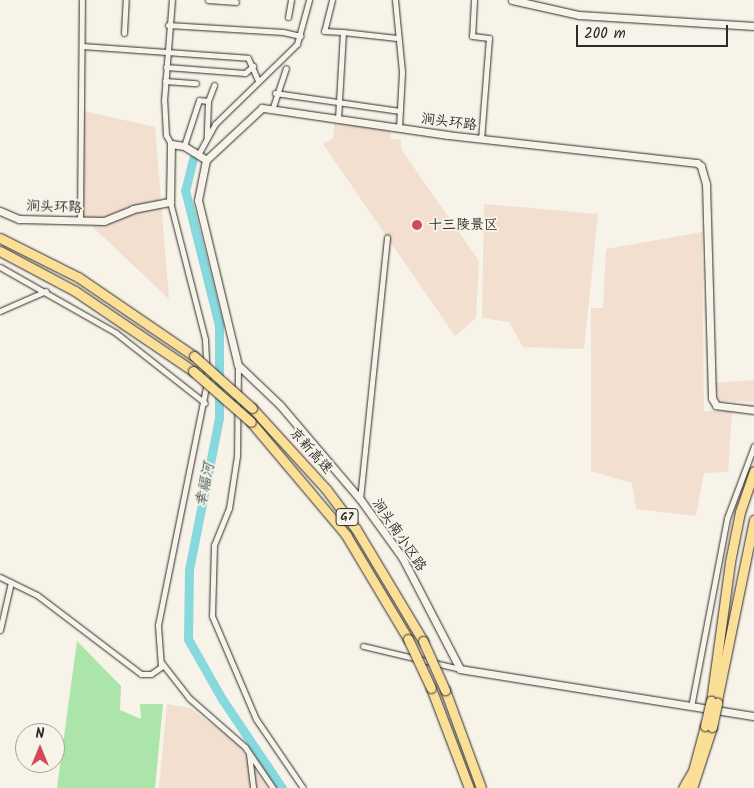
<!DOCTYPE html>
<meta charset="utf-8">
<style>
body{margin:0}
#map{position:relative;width:754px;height:788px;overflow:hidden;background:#f7f3e8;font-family:Kalam,"LXGW WenKai TC",sans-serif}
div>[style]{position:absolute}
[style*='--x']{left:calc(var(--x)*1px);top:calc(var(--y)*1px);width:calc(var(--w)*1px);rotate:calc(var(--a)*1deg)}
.built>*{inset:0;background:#f2dfd0}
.green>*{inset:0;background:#ace5a9}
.river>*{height:9px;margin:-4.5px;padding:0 4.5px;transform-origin:4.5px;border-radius:4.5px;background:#87d9de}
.roads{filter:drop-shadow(0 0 1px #2b2b2b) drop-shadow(0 0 1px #2b2b2b)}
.street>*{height:5px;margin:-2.5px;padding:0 2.5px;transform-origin:2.5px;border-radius:2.5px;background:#f7f3e8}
.secondary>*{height:7px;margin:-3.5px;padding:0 3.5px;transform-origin:3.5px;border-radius:3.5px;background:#f7f3e8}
.highway>*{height:9px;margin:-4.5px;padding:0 4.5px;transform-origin:4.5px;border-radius:4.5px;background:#fbdf96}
.bridges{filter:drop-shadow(0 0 1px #2b2b2b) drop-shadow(0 0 1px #2b2b2b)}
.highway-bridge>*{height:9px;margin:-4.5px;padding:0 4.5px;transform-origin:4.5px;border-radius:4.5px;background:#fbdf96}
.dots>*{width:14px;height:14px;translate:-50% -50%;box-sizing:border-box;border:2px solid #f7f3e8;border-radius:50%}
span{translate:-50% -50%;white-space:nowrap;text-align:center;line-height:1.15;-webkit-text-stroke:4px #f7f3e8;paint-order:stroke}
.shield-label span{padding:1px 4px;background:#f7f3e8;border:1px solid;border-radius:4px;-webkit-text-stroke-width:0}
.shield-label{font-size:12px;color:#2b2b2b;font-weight:700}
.street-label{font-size:14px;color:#2b2b2b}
.poi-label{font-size:14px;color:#2b2b2b}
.left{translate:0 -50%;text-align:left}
.water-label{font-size:15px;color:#425658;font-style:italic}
.north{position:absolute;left:15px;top:723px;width:50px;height:50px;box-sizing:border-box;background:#f7f3e8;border:1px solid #a5a39c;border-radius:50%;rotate:0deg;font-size:14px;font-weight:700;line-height:20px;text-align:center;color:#2b2b2b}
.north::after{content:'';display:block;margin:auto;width:18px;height:22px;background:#d1495b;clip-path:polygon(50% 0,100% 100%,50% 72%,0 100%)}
.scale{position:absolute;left:576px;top:25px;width:152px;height:22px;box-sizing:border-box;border:2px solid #2b2b2b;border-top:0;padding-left:6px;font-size:15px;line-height:18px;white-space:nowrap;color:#2b2b2b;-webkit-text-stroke:4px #f7f3e8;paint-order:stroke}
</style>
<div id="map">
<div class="built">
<i style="clip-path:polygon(79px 110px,155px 127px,169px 299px,81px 216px)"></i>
<i style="clip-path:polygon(335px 121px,390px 130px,391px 139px,401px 139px,401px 149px,479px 261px,476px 318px,455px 336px,323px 144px,333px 138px)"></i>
<i style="clip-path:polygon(484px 204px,598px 214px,584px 349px,523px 347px,509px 322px,482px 318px)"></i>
<i style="clip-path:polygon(702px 232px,704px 411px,732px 411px,728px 472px,704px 473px,696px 516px,636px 509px,632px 483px,591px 471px,591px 308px,603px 308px,606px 249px)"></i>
<i style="clip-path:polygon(754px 380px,754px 402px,719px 401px,714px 383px)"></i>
<i style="clip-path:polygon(167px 704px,190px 708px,237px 743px,267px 788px,159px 788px)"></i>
</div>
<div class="green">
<i style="clip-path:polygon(77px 641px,121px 686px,120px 710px,141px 719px,140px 704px,163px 704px,155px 788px,57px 788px)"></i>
</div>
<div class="river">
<i style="--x:193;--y:159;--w:32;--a:104"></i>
<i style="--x:185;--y:190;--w:139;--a:75.9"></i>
<i style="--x:219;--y:325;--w:93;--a:90"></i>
<i style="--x:219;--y:418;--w:154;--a:101.2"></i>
<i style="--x:189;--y:569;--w:70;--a:90.8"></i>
<i style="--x:188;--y:639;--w:69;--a:60.5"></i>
<i style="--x:222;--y:699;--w:107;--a:56"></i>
</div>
<div class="roads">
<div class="street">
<i style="--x:208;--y:0;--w:28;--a:4"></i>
<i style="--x:332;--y:0;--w:32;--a:104"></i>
<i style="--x:324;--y:31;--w:19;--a:3"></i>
<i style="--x:343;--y:32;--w:88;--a:93.3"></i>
<i style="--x:395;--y:0;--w:72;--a:84.4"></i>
<i style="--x:402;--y:72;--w:56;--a:93.1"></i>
<i style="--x:474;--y:0;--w:36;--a:93"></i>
<i style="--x:472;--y:36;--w:17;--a:7"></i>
<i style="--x:489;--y:38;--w:101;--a:94.5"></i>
<i style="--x:288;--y:17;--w:17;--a:-80"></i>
<i style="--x:168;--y:25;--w:115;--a:3.5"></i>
<i style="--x:283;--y:32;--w:18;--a:13"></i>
<i style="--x:343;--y:32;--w:54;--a:6.3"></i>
<i style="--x:124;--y:33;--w:33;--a:-87"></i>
<i style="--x:82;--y:46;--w:166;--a:4.1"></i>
<i style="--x:248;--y:58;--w:24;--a:66"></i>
<i style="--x:166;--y:67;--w:79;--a:4.3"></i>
<i style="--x:245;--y:73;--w:11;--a:-41"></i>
<i style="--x:165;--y:81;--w:31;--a:4"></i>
<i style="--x:275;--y:93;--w:126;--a:8.2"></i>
<i style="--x:208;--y:101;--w:17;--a:-69"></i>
<i style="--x:272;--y:110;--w:44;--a:-71.6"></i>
<i style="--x:171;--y:144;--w:10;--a:-119"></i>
<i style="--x:166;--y:135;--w:34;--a:-93"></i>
<i style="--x:164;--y:101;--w:101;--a:-85.5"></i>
<i style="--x:184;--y:146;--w:48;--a:-71.9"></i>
<i style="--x:199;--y:100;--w:9;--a:6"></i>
<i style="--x:208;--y:101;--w:37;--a:92"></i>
<i style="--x:199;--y:153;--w:33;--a:-61"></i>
<i style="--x:215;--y:124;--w:115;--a:-44.3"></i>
<i style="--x:297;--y:44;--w:46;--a:-74.7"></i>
<i style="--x:80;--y:220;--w:220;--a:-89.5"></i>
<i style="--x:0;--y:267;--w:133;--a:29.6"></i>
<i style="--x:116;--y:333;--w:113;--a:38.2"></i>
<i style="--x:0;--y:311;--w:50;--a:-23.5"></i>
<i style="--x:238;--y:365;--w:91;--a:90.6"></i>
<i style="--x:237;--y:456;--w:53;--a:98.7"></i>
<i style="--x:229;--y:508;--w:40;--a:112"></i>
<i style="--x:214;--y:545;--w:71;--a:91.6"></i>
<i style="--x:212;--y:616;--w:112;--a:66.9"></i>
<i style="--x:256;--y:719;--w:83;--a:55.7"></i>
<i style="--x:360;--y:499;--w:263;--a:-84.1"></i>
<i style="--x:0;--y:577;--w:41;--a:25.9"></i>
<i style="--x:37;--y:595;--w:131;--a:37.2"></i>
<i style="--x:141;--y:674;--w:10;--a:0"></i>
<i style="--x:151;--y:674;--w:12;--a:-35"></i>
<i style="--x:161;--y:667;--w:42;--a:-94.1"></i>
<i style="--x:158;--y:625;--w:249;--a:-78.6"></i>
<i style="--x:207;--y:381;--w:42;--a:-92.7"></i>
<i style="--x:205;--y:339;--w:141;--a:-104.3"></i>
<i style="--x:0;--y:630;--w:49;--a:-77.1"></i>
<i style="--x:363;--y:646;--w:100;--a:13.3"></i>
<i style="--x:161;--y:662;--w:46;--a:52.1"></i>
<i style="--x:189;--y:698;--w:74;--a:41.2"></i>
<i style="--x:245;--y:747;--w:50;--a:55.7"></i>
<i style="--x:691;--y:707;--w:192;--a:-79.2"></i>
<i style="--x:727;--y:518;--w:77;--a:-69.4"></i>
<i style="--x:249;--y:754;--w:34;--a:83"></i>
</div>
<div class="secondary">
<i style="--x:512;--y:0;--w:69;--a:12.6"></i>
<i style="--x:579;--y:15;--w:175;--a:3.6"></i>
<i style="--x:0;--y:211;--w:21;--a:23"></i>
<i style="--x:19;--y:219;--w:85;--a:1.3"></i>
<i style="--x:104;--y:221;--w:31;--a:-22"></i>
<i style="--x:133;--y:209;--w:38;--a:-11"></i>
<i style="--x:170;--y:202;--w:58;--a:-89"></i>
<i style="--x:171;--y:144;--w:13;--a:9"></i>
<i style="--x:184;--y:146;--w:26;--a:32"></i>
<i style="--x:754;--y:410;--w:38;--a:-173"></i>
<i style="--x:716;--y:405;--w:8;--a:-120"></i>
<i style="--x:712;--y:398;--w:214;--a:-91.6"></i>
<i style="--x:706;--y:184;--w:19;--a:-106"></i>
<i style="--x:701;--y:166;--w:5;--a:-143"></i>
<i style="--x:697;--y:163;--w:251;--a:-173.6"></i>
<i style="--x:448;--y:135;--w:188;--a:-171.7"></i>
<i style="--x:262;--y:108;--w:76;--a:137.1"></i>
<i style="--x:206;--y:160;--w:41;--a:101.3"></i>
<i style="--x:198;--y:200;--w:170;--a:76.4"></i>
<i style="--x:238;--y:365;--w:58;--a:43.6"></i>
<i style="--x:280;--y:405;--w:123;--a:49.6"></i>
<i style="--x:360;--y:499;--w:72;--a:54.1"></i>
<i style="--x:402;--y:557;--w:126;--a:62.6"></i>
<i style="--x:460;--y:669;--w:298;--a:9.1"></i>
</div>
<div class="highway">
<i style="--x:0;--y:238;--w:87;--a:26.6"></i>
<i style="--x:78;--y:277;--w:140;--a:34.3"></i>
<i style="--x:0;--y:251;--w:85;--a:28.1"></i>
<i style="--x:75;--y:291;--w:143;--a:34.1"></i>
<i style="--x:252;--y:408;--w:110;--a:47.6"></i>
<i style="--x:326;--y:489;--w:50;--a:53.1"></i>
<i style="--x:356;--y:529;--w:131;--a:59.1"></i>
<i style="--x:251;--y:422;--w:148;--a:49.9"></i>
<i style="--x:346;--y:535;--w:121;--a:59.2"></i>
<i style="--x:431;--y:688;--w:107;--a:69.2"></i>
<i style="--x:445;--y:690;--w:104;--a:69.8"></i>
<i style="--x:717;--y:700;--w:184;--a:-78.4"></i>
<i style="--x:711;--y:701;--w:140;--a:-82.2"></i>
<i style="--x:730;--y:562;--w:51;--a:-78.7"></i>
<i style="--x:740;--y:512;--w:43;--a:-71.1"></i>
<i style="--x:683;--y:788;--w:20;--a:-60"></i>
<i style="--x:693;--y:771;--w:47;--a:-75.1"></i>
<i style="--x:692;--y:788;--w:64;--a:-71.8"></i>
</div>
</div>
<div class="bridges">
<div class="highway-bridge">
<i style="--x:194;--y:356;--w:78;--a:41.9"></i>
<i style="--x:193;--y:371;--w:77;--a:41.3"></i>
<i style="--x:408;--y:639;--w:54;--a:64.9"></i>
<i style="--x:423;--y:641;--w:54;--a:65.8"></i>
<i style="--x:705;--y:726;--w:26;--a:-77"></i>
<i style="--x:712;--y:727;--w:25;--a:-78"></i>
</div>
</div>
<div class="dots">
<i style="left:417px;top:225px;background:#d1495b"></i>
</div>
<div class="shield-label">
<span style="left:347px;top:517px">G7</span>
</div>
<div class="street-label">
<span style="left:449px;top:122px;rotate:7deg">涧头环路</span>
<span style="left:54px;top:207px;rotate:2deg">涧头环路</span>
<span style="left:311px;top:451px;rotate:48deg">京新高速</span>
<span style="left:399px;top:535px;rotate:56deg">涧头南小区路</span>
</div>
<div class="poi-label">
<span class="left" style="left:428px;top:225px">十三陵景区</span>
</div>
<div class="water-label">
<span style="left:206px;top:485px;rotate:-79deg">幸福河</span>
</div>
<div class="north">N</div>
<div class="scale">200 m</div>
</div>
